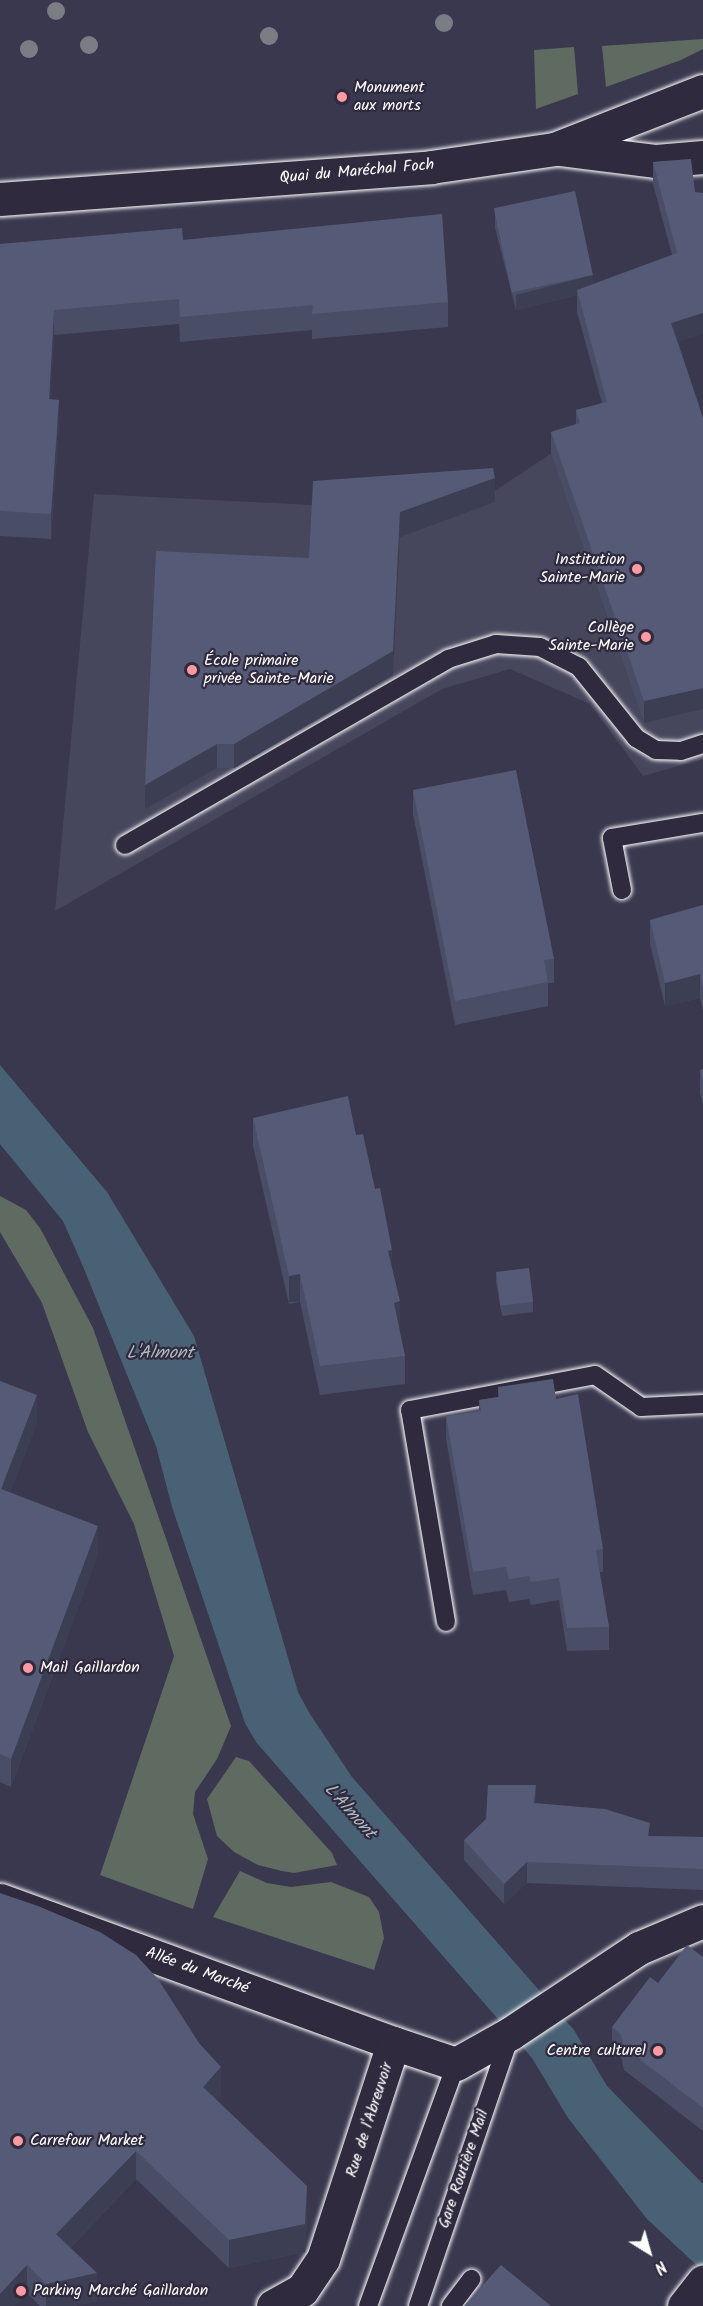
<!DOCTYPE html>
<meta charset="utf-8">
<style>
body{margin:0}
#map{position:relative;width:703px;height:2306px;overflow:hidden;background:#3a384e;font-family:Kalam,sans-serif}
div>[style]{position:absolute}
[style*='--x']{left:calc(var(--x)*1px);top:calc(var(--y)*1px);width:calc(var(--w)*1px);rotate:calc(var(--a)*1deg)}
.built>*{inset:0;background:#46465d}
.green>*{inset:0;background:#5f6b60}
.water>*{inset:0;background:#496174}
.roads{filter:drop-shadow(0 0 2px #fff) drop-shadow(0 0 2px #fff)}
.lane>*{height:18px;margin:-9px;padding:0 9px;transform-origin:9px;border-radius:9px;background:#2f2a3d}
.street>*{height:33px;margin:-16.5px;padding:0 16.5px;transform-origin:16.5px;border-radius:16.5px;background:#2f2a3d}
.secondary>*{height:33px;margin:-16.5px;padding:0 16.5px;transform-origin:16.5px;border-radius:16.5px;background:#2f2a3d}
.trees>*{width:18px;height:18px;margin:-9px;border-radius:50%;background:#7a7d84}
.wall>*{inset:0;background:#494d65}
.shaded-wall>*{inset:0;background:#3c3f53;transform-origin:0 0}
.building>*{inset:0;background:#555a76;transform-origin:0 0}
.dots>*{width:16px;height:16px;translate:-50% -50%;box-sizing:border-box;border:3px solid #2f2a3d;border-radius:50%}
span{translate:-50% -50%;white-space:nowrap;text-align:center;line-height:1.15;-webkit-text-stroke:4.5px #2f2a3d;paint-order:stroke}
.poi-label{font-size:16px;color:#fff}
.left{translate:0 -50%;text-align:left}
.right{translate:-100% -50%;text-align:right}
.street-label{font-size:16px;color:#fff}
.water-label{font-size:18px;color:#adb8c0;font-style:italic}
.north{position:absolute;left:619px;top:2222px;width:60px;height:60px;-webkit-text-stroke:4px #2f2a3d;paint-order:stroke;rotate:143deg;font-size:16px;font-weight:700;line-height:24px;text-align:center;color:#fff}
.north::after{content:'';display:block;margin:auto;width:21px;height:27px;background:#fff;clip-path:polygon(50% 0,100% 100%,50% 72%,0 100%)}
</style>
<div id="map">
<div class="built">
<i style="clip-path:polygon(703px 439px,703px 759px,643px 776px,590px 704px,510px 669px,442px 689px,55px 911px,94px 494px,313px 505px,493px 492px,552px 453px)"></i>
</div>
<div class="green">
<i style="clip-path:polygon(703px 39px,703px 49px,681px 60px,606px 87px,602px 46px)"></i>
<i style="clip-path:polygon(574px 47px,578px 94px,536px 109px,534px 50px)"></i>
<i style="clip-path:polygon(0 1196px,26px 1210px,40px 1228px,93px 1328px,231px 1726px,217px 1759px,195px 1792px,193px 1814px,208px 1859px,193px 1909px,100px 1875px,174px 1656px,134px 1524px,88px 1432px,42px 1303px,0 1232px)"></i>
<i style="clip-path:polygon(236px 1757px,249px 1761px,332px 1853px,337px 1865px,294px 1873px,282px 1871px,258px 1865px,234px 1852px,217px 1836px,207px 1799px)"></i>
<i style="clip-path:polygon(240px 1871px,267px 1883px,291px 1887px,331px 1882px,369px 1897px,379px 1912px,384px 1938px,374px 1970px,213px 1917px)"></i>
</div>
<div class="water">
<i style="clip-path:polygon(0 1065px,107px 1192px,194px 1336px,298px 1692px,310px 1714px,352px 1777px,574px 2030px,607px 2086px,703px 2184px,703px 2271px,647px 2219px,568px 2118px,532px 2058px,256px 1742px,245px 1723px,172px 1507px,156px 1446px,82px 1264px,63px 1221px,0 1144px)"></i>
</div>
<div class="roads">
<div class="lane">
<i style="--x:125;--y:845;--w:373;--a:-29.9"></i>
<i style="--x:448;--y:659;--w:50;--a:-17.4"></i>
<i style="--x:496;--y:644;--w:44;--a:3.9"></i>
<i style="--x:540;--y:647;--w:44;--a:27.1"></i>
<i style="--x:579;--y:667;--w:91;--a:51.2"></i>
<i style="--x:636;--y:738;--w:23;--a:31"></i>
<i style="--x:656;--y:750;--w:25;--a:2"></i>
<i style="--x:681;--y:751;--w:23;--a:-18"></i>
<i style="--x:622;--y:890;--w:53;--a:-100.9"></i>
<i style="--x:612;--y:838;--w:92;--a:-9.4"></i>
<i style="--x:446;--y:1622;--w:215;--a:-99.6"></i>
<i style="--x:410;--y:1410;--w:188;--a:-10.7"></i>
<i style="--x:595;--y:1375;--w:56;--a:34.8"></i>
<i style="--x:641;--y:1407;--w:62;--a:-2.8"></i>
<i style="--x:368;--y:2306;--w:258;--a:-70"></i>
<i style="--x:418;--y:2306;--w:286;--a:-71.2"></i>
<i style="--x:451;--y:2306;--w:34;--a:-53"></i>
</div>
<div class="street">
<i style="--x:0;--y:1900;--w:418;--a:20"></i>
<i style="--x:273;--y:2306;--w:33;--a:-29"></i>
<i style="--x:302;--y:2290;--w:37;--a:-56"></i>
<i style="--x:323;--y:2259;--w:227;--a:-72"></i>
<i style="--x:393;--y:2043;--w:66;--a:18.4"></i>
<i style="--x:456;--y:2064;--w:63;--a:-29.4"></i>
<i style="--x:511;--y:2033;--w:154;--a:-33.6"></i>
<i style="--x:639;--y:1948;--w:69;--a:-22.9"></i>
</div>
<div class="secondary">
<i style="--x:559;--y:149;--w:98;--a:7.1"></i>
<i style="--x:656;--y:161;--w:47;--a:-4.9"></i>
<i style="--x:0;--y:199;--w:432;--a:-4.2"></i>
<i style="--x:431;--y:167;--w:124;--a:-8.3"></i>
<i style="--x:554;--y:149;--w:160;--a:-21.3"></i>
<i style="--x:684;--y:2306;--w:31;--a:-52"></i>
</div>
</div>
<div class="trees">
<i style="left:56px;top:11px"></i>
<i style="left:444px;top:23px"></i>
<i style="left:269px;top:36px"></i>
<i style="left:89px;top:45px"></i>
<i style="left:29px;top:49px"></i>
</div>
<div class="wall">
<i style="clip-path:polygon(691px 159px,678px 342px,703px 418px,703px 709px,644px 723px,551px 453px,551px 432px,576px 424px,576px 410px,602px 403px,577px 312px,577px 295px,516px 310px,495px 228px,495px 213px,593px 284px,672px 255px,653px 184px,653px 162px)"></i>
<i style="clip-path:polygon(183px 240px,448px 302px,448px 327px,312px 339px,312px 330px,180px 342px,179px 324px,54px 335px,50px 399px,59px 425px,51px 539px,0 536px,0 244px)"></i>
<i style="clip-path:polygon(495px 502px,400px 537px,393px 675px,234px 768px,217px 768px,145px 809px,309px 558px)"></i>
<i style="clip-path:polygon(413px 790px,554px 959px,554px 983px,548px 983px,548px 1006px,455px 1025px,413px 814px)"></i>
<i style="clip-path:polygon(703px 905px,703px 1010px,700px 998px,665px 1006px,650px 944px,650px 920px)"></i>
<i style="clip-path:polygon(703px 1069px,703px 1105px,700px 1093px,700px 1070px)"></i>
<i style="clip-path:polygon(253px 1118px,356px 1135px,375px 1189px,392px 1267px,399px 1330px,405px 1356px,405px 1384px,320px 1395px,300px 1302px,289px 1304px,253px 1146px)"></i>
<i style="clip-path:polygon(496px 1272px,533px 1302px,533px 1312px,502px 1316px,496px 1282px)"></i>
<i style="clip-path:polygon(0 1381px,37px 1423px,10px 1492px,98px 1554px,11px 1787px,0 1782px)"></i>
<i style="clip-path:polygon(498px 1387px,556px 1399px,603px 1549px,603px 1572px,599px 1572px,609px 1627px,609px 1650px,567px 1651px,559px 1600px,531px 1605px,529px 1599px,509px 1602px,506px 1590px,473px 1595px,446px 1439px,446px 1416px,479px 1411px,479px 1400px,498px 1397px)"></i>
<i style="clip-path:polygon(536px 1804px,650px 1836px,703px 1837px,703px 1890px,527px 1883px,504px 1904px,464px 1860px,464px 1840px)"></i>
<i style="clip-path:polygon(0 1893px,221px 2095px,216px 2100px,307px 2214px,305px 2252px,229px 2268px,136px 2179px,70px 2248px,97px 2301px,73px 2306px,40px 2306px,27px 2293px)"></i>
<i style="clip-path:polygon(703px 1957px,703px 2131px,624px 2070px,621px 2057px,612px 2050px,612px 2027px,658px 1983px)"></i>
</div>
<div class="shaded-wall">
<i style="clip-path:polygon(593px 275px,593px 290px,577px 290px,577px 295px,516px 310px,516px 295px)"></i>
<i style="clip-path:polygon(54px 310px,54px 335px,49px 424px,49px 399px)"></i>
<i style="clip-path:polygon(703px 313px,703px 334px,671px 344px,671px 323px)"></i>
<i style="clip-path:polygon(59px 400px,59px 425px,51px 539px,51px 514px)"></i>
<i style="clip-path:polygon(495px 478px,495px 502px,400px 537px,393px 675px,234px 768px,234px 744px,400px 512px)"></i>
<i style="clip-path:polygon(703px 688px,703px 709px,644px 723px,644px 701px)"></i>
<i style="clip-path:polygon(217px 744px,217px 768px,145px 809px,145px 785px)"></i>
<i style="clip-path:polygon(700px 974px,700px 998px,665px 1006px,665px 983px)"></i>
<i style="clip-path:polygon(392px 1250px,392px 1278px,388px 1251px)"></i>
<i style="left:300px;top:1274px;width:28px;height:11px;rotate:90deg"></i>
<i style="left:400px;top:1301px;width:29px;height:6px;rotate:90deg"></i>
<i style="clip-path:polygon(37px 1395px,37px 1423px,1px 1517px,1px 1489px)"></i>
<i style="clip-path:polygon(98px 1526px,98px 1554px,11px 1787px,11px 1759px)"></i>
<i style="clip-path:polygon(536px 1785px,536px 1805px,534px 1803px)"></i>
<i style="clip-path:polygon(527px 1862px,527px 1883px,504px 1904px,504px 1884px)"></i>
<i style="clip-path:polygon(221px 2067px,221px 2095px,203px 2115px,203px 2087px)"></i>
<i style="clip-path:polygon(136px 2151px,136px 2179px,56px 2262px,56px 2234px)"></i>
<i style="clip-path:polygon(307px 2186px,307px 2214px,305px 2252px,229px 2268px,229px 2240px)"></i>
<i style="clip-path:polygon(27px 2265px,27px 2293px,15px 2306px,0 2306px,0 2294px)"></i>
<i style="clip-path:polygon(97px 2273px,97px 2301px,73px 2306px,46px 2306px,46px 2284px)"></i>
</div>
<div class="building">
<i style="clip-path:polygon(691px 159px,695px 192px,703px 193px,703px 313px,671px 323px,703px 418px,703px 688px,644px 701px,551px 432px,580px 423px,576px 410px,607px 402px,577px 290px,677px 253px,653px 162px)"></i>
<i style="left:575px;top:191px;width:86px;height:83px;rotate:78deg"></i>
<i style="clip-path:polygon(442px 214px,448px 302px,312px 314px,313px 305px,180px 317px,179px 299px,54px 310px,49px 399px,59px 400px,51px 514px,0 511px,0 244px,182px 228px,183px 240px)"></i>
<i style="clip-path:polygon(493px 468px,495px 478px,400px 512px,393px 651px,234px 744px,217px 744px,145px 785px,156px 551px,309px 558px,313px 481px)"></i>
<i style="clip-path:polygon(516px 770px,554px 959px,544px 960px,548px 982px,455px 1001px,413px 790px)"></i>
<i style="clip-path:polygon(703px 905px,703px 987px,700px 974px,665px 983px,650px 920px)"></i>
<i style="clip-path:polygon(703px 1069px,703px 1081px,700px 1070px)"></i>
<i style="clip-path:polygon(348px 1096px,356px 1135px,363px 1134px,375px 1189px,380px 1188px,392px 1250px,388px 1251px,400px 1301px,394px 1303px,405px 1356px,320px 1366px,300px 1274px,289px 1276px,253px 1118px)"></i>
<i style="left:529px;top:1268px;width:34px;height:33px;rotate:83deg"></i>
<i style="clip-path:polygon(553px 1379px,556px 1399px,578px 1394px,603px 1549px,596px 1550px,609px 1627px,567px 1628px,559px 1578px,531px 1582px,529px 1576px,509px 1579px,506px 1567px,473px 1572px,446px 1416px,481px 1411px,479px 1400px,499px 1397px,498px 1387px)"></i>
<i style="clip-path:polygon(0 1381px,37px 1395px,1px 1489px,98px 1526px,11px 1759px,0 1754px)"></i>
<i style="clip-path:polygon(488px 1785px,536px 1785px,534px 1803px,605px 1809px,650px 1823px,648px 1836px,703px 1837px,703px 1869px,527px 1862px,504px 1884px,464px 1840px,486px 1819px)"></i>
<i style="clip-path:polygon(0 1893px,38px 1906px,100px 1932px,136px 1955px,158px 1979px,199px 2043px,221px 2067px,203px 2087px,307px 2186px,305px 2224px,229px 2240px,136px 2151px,56px 2234px,97px 2273px,46px 2284px,27px 2265px,0 2294px)"></i>
<i style="clip-path:polygon(687px 1945px,703px 1957px,703px 2108px,624px 2047px,621px 2035px,612px 2027px,650px 1977px,658px 1983px)"></i>
<i style="clip-path:polygon(501px 2265px,551px 2306px,464px 2306px)"></i>
</div>
<div class="dots">
<i style="left:342px;top:97px;background:#ff9aa2"></i>
<i style="left:637px;top:569px;background:#ff9aa2"></i>
<i style="left:646px;top:637px;background:#ff9aa2"></i>
<i style="left:192px;top:670px;background:#ff9aa2"></i>
<i style="left:28px;top:1668px;background:#ff9aa2"></i>
<i style="left:658px;top:2051px;background:#ff9aa2"></i>
<i style="left:18px;top:2141px;background:#ff9aa2"></i>
<i style="left:21px;top:2291px;background:#ff9aa2"></i>
</div>
<div class="poi-label">
<span class="left" style="left:354px;top:97px">Monument<br>aux morts</span>
<span class="right" style="left:625px;top:569px">Institution<br>Sainte-Marie</span>
<span class="right" style="left:634px;top:637px">Collège<br>Sainte-Marie</span>
<span class="left" style="left:204px;top:670px">École primaire<br>privée Sainte-Marie</span>
<span class="left" style="left:40px;top:1668px">Mail Gaillardon</span>
<span class="right" style="left:646px;top:2051px">Centre culturel</span>
<span class="left" style="left:30px;top:2141px">Carrefour Market</span>
<span class="left" style="left:33px;top:2291px">Parking Marché Gaillardon</span>
</div>
<div class="street-label">
<span style="left:357px;top:172px;rotate:-5deg">Quai du Maréchal Foch</span>
<span style="left:197px;top:1971px;rotate:20deg">Allée du Marché</span>
<span style="left:370px;top:2120px;rotate:-72deg">Rue de l'Abreuvoir</span>
<span style="left:464px;top:2169px;rotate:-71deg">Gare Routière Mail</span>
</div>
<div class="water-label">
<span style="left:160px;top:1354px">L'Almont</span>
<span style="left:349px;top:1812px;rotate:48deg">L'Almont</span>
</div>
<div class="north">N</div>
</div>
